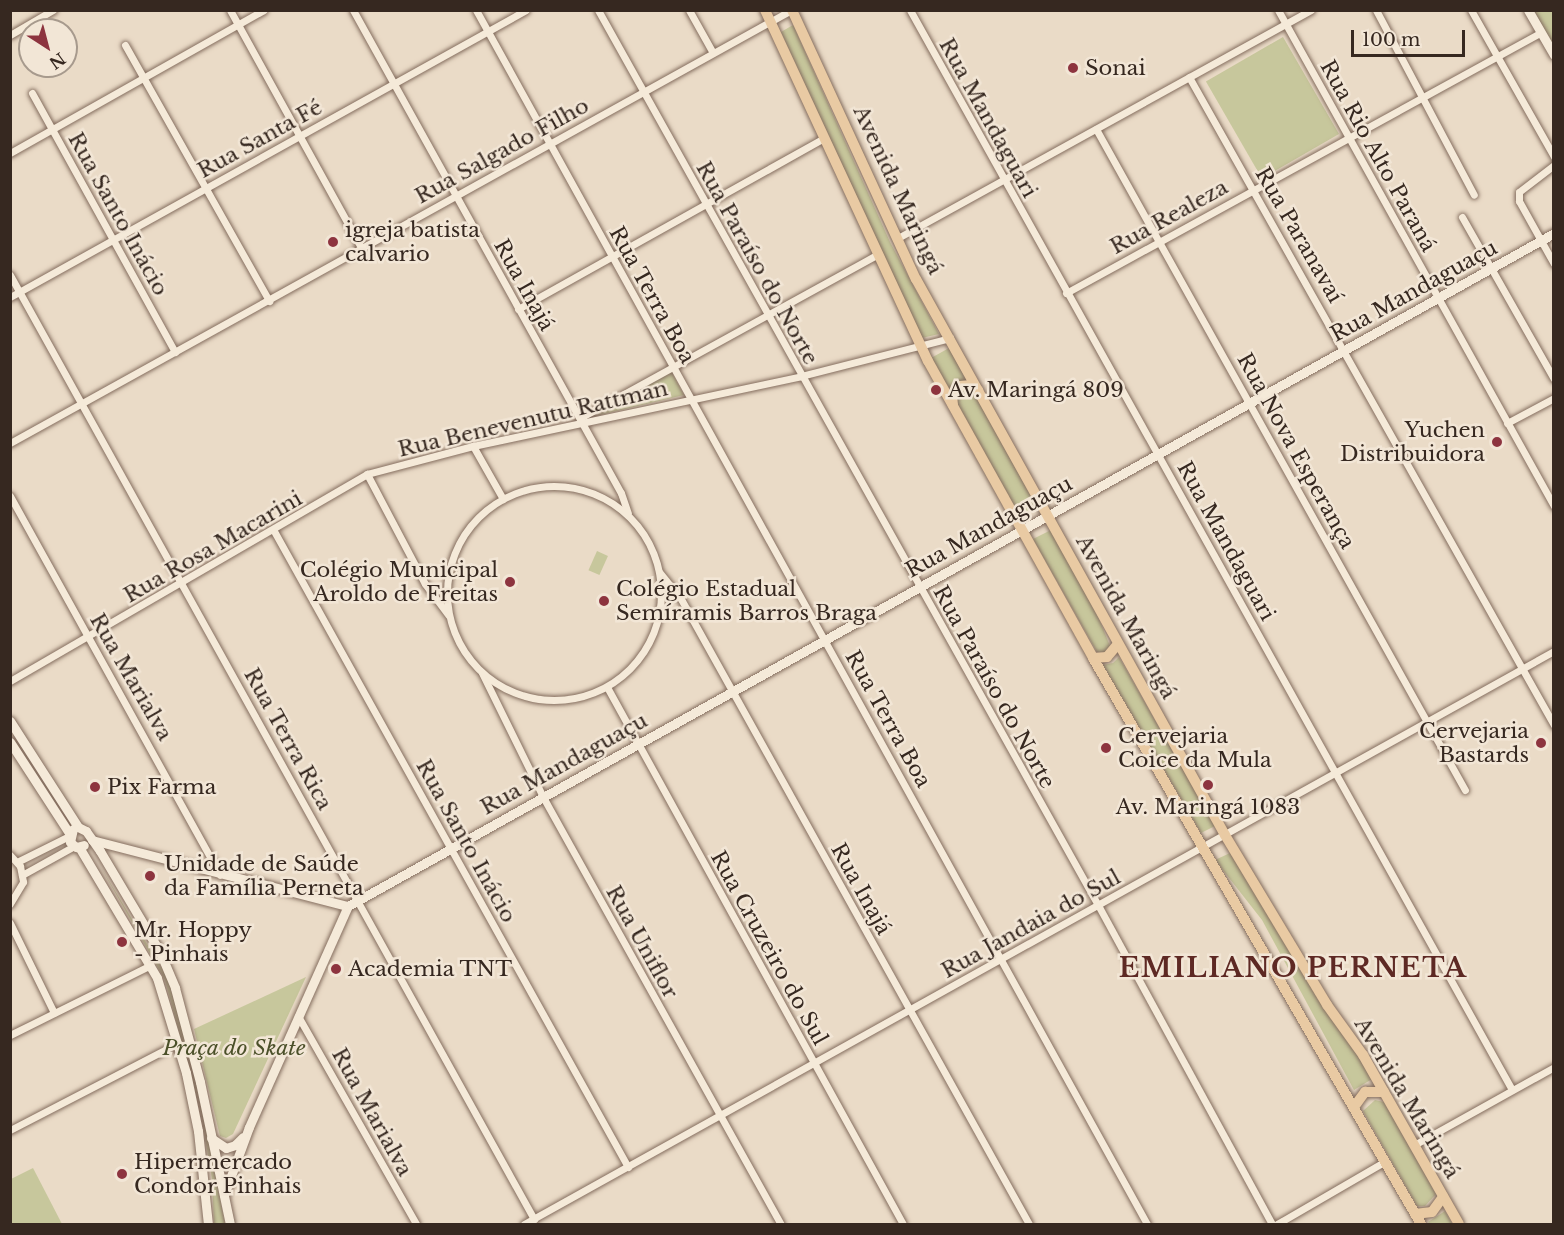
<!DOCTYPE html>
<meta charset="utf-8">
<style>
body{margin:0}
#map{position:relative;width:1564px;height:1235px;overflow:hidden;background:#eadbc7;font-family:"Libre Baskerville",serif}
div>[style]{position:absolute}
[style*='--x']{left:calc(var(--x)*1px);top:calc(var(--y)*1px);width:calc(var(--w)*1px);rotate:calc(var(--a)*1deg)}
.green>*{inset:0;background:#c7c79c;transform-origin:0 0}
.roads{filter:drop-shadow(0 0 2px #846d5e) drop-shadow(0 0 2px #846d5e)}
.street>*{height:7px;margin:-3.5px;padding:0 3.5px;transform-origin:3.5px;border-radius:3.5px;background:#f5ead9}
.street>.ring{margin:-3.5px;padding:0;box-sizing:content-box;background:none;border:7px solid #f5ead9;border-radius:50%}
.secondary>*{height:9px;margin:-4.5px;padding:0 4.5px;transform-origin:4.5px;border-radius:4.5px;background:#f5ead9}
.primary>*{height:10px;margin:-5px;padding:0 5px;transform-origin:5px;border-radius:5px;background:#e9caa3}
.dots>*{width:16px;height:16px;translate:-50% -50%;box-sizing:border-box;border:3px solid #f2e6d6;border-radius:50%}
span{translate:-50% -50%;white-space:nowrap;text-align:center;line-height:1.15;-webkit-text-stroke:5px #f2e6d6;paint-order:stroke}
.poi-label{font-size:21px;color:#362820}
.left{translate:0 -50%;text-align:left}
.right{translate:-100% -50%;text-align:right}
.street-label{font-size:21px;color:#362820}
.park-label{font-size:21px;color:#4b5029;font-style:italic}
.district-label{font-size:27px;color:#5e2924;font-weight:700;letter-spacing:1.5px}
.frame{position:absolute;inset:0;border:12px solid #362820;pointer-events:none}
.north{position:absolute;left:18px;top:18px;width:60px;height:60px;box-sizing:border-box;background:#f2e6d6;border:2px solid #a79a8d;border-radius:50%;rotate:144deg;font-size:16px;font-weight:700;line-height:24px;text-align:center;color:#362820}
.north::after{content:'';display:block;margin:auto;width:21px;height:27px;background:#8d343f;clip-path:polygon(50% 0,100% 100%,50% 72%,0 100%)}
.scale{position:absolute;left:1351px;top:30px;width:114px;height:27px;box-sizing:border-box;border:3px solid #362820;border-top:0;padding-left:8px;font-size:18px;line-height:21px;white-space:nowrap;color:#362820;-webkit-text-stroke:4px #f2e6d6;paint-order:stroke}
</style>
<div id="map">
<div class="green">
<i style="clip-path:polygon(1534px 11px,1553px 11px,1553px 46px,1545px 31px)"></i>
<i style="clip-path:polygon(793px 25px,890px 242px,939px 334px,922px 338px,781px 32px)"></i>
<i style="left:1283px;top:37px;width:112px;height:89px;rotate:60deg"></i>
<i style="left:949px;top:348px;width:182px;height:21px;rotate:61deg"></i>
<i style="clip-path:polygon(670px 369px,684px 395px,583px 419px)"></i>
<i style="clip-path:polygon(1051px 530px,1097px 614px,1110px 646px,1109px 652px,1097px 652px,1033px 539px)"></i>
<i style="left:597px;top:551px;width:12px;height:21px;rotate:24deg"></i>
<i style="clip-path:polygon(1119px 657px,1215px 826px,1201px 833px,1103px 665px,1113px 663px)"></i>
<i style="clip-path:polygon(1230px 853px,1372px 1079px,1354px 1090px,1262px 920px,1215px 860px)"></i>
<i style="clip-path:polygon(100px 866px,167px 977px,194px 1067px,225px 1224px,214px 1224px,212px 1179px,201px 1113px,165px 980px)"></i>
<i style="clip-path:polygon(306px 977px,233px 1134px,226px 1138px,220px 1136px,194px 1029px)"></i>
<i style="clip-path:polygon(1375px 1100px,1384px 1102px,1436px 1194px,1425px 1206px,1417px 1206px,1363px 1111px)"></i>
<i style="clip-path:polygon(33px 1168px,62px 1224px,11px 1224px,11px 1179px)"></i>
<i style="clip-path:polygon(1445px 1211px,1452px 1224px,1430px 1224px,1428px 1222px)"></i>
</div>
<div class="roads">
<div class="street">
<i style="--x:230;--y:10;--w:271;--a:61.1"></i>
<i style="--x:353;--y:10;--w:552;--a:60.98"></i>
<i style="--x:621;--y:493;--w:21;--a:71"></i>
<i style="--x:476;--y:10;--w:1387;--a:61.07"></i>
<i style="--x:598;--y:10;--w:1025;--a:60.81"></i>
<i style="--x:1098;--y:905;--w:363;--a:61.4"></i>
<i style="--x:689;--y:10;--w:49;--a:60.8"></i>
<i style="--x:910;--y:10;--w:1236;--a:60.86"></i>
<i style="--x:1278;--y:10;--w:568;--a:60.91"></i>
<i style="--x:1376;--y:10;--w:209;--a:62.1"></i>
<i style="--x:1471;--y:10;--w:169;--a:60.5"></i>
<i style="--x:10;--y:35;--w:50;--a:-30.2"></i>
<i style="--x:125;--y:45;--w:294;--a:60.6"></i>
<i style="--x:1189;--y:77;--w:744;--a:60.61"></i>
<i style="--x:32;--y:93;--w:296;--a:61.1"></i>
<i style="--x:1096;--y:129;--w:757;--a:60.83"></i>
<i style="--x:10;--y:153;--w:291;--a:-29.4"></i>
<i style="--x:1554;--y:165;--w:44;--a:142.4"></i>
<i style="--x:1519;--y:192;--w:9;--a:90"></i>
<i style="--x:1519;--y:201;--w:72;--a:60.9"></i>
<i style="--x:1462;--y:217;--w:186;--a:60.4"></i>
<i style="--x:896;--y:239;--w:474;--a:-28.9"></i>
<i style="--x:10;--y:275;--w:1080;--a:60.97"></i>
<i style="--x:1066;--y:293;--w:541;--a:-28.75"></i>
<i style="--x:10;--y:297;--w:590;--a:-29.08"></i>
<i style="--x:518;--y:309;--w:348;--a:-29.2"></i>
<i style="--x:580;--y:418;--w:338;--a:-28.8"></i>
<i style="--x:1507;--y:423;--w:53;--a:-28"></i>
<i style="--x:10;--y:443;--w:893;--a:-29"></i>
<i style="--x:473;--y:446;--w:61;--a:60.5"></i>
<i style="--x:367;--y:474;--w:124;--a:62.2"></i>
<i style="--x:425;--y:584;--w:39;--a:53"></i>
<i class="ring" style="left:447px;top:486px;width:207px;height:207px"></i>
<i style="--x:10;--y:496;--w:433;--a:61"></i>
<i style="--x:274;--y:531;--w:728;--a:60.9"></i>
<i style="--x:660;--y:573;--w:33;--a:51"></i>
<i style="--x:681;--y:599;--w:715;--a:60.89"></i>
<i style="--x:482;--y:673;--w:138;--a:63.8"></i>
<i style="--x:543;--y:797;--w:489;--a:60.9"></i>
<i style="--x:10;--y:681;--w:413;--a:-30.1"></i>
<i style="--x:367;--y:474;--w:110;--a:-14.8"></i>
<i style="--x:473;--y:446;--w:335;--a:-12"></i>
<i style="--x:801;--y:376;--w:154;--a:-14.3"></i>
<i style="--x:607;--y:687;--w:613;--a:61.14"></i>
<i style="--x:10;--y:855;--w:15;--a:48"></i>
<i style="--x:20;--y:866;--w:16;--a:79"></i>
<i style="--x:23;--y:882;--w:26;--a:121"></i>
<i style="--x:17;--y:862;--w:58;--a:-26.6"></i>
<i style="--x:22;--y:875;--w:60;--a:-29.1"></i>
<i style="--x:10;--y:923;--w:100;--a:63.9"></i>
<i style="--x:298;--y:1016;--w:239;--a:60.4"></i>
<i style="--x:10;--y:1035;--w:157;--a:-26.4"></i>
<i style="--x:10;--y:1130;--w:189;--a:-27.4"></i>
<i style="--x:1414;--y:1145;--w:160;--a:-29.1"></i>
<i style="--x:524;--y:1224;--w:1179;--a:-29.09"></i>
<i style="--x:1277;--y:1224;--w:124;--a:-30.1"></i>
</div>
<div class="secondary">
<i style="--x:1528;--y:10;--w:52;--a:60"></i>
<i style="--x:10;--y:721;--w:126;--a:57.3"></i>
<i style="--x:10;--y:742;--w:108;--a:57"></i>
<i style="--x:78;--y:827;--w:9;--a:27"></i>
<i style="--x:86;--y:831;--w:24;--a:55"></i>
<i style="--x:100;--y:851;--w:117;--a:59.3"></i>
<i style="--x:160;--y:952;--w:39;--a:67"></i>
<i style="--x:175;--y:988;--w:97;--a:75.1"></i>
<i style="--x:200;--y:1082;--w:145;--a:78.1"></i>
<i style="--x:73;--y:829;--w:13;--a:103"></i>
<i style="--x:70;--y:842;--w:8;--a:40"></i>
<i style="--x:76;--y:847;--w:8;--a:-14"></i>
<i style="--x:92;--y:840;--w:264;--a:14.5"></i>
<i style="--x:79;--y:847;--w:152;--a:59.2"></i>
<i style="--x:157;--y:978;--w:99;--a:73"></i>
<i style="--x:186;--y:1073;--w:59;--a:78.3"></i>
<i style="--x:198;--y:1131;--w:94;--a:83.9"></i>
<i style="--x:211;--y:1138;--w:18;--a:34"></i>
<i style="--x:226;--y:1148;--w:9;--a:-18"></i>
<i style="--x:235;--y:1145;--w:11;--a:-45"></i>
<i style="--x:224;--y:1195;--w:72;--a:-69.8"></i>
<i style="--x:249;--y:1127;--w:242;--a:-65.9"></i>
<i style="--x:348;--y:906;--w:1381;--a:-29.16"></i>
</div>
<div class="primary">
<i style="--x:765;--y:10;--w:387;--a:65.1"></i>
<i style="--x:928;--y:361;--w:340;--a:60.9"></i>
<i style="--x:1093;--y:658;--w:654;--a:59.91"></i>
<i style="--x:792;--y:10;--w:296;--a:65.3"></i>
<i style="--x:916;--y:279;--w:636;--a:60.94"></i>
<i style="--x:1225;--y:835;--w:198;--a:59"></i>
<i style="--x:1327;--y:1005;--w:62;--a:54.2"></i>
<i style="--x:1363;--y:1055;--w:194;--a:60.4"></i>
<i style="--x:953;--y:405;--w:10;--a:-96"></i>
<i style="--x:952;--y:395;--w:12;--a:-48"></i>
<i style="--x:960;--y:386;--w:11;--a:-5"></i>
<i style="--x:971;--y:385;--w:9;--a:36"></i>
<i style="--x:1093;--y:658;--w:14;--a:-4"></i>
<i style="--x:1107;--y:657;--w:17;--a:-50"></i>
<i style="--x:1354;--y:1107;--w:19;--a:-54"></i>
<i style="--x:1365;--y:1092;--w:19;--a:0"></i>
<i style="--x:1415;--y:1214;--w:17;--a:-7"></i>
<i style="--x:1432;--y:1212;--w:19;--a:-54"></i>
</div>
</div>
<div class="dots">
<i style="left:1073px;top:68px;background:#8d343f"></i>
<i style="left:333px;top:242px;background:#8d343f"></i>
<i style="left:936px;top:390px;background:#8d343f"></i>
<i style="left:1497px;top:442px;background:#8d343f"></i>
<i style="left:510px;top:582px;background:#8d343f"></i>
<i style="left:604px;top:601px;background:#8d343f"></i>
<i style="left:1541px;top:743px;background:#8d343f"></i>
<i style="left:1106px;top:748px;background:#8d343f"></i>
<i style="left:1208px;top:785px;background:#8d343f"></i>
<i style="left:95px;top:787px;background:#8d343f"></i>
<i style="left:150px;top:876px;background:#8d343f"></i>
<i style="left:122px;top:942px;background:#8d343f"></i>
<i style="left:336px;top:969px;background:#8d343f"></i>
<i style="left:122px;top:1174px;background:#8d343f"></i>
</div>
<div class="poi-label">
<span class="left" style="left:1085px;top:68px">Sonai</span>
<span class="left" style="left:345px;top:242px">igreja batista<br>calvario</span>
<span class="left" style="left:948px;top:390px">Av. Maringá 809</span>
<span class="right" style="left:1485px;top:442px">Yuchen<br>Distribuidora</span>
<span class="right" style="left:498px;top:582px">Colégio Municipal<br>Aroldo de Freitas</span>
<span class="left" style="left:616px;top:601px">Colégio Estadual<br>Semíramis Barros Braga</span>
<span class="right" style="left:1529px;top:743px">Cervejaria<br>Bastards</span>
<span class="left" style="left:1118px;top:748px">Cervejaria<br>Coice da Mula</span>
<span class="left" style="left:107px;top:787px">Pix Farma</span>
<span style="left:1208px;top:807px">Av. Maringá 1083</span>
<span class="left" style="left:164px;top:876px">Unidade de Saúde<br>da Família Perneta</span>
<span class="left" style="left:134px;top:942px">Mr. Hoppy<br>- Pinhais</span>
<span class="left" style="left:348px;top:969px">Academia TNT</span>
<span class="left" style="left:134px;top:1174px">Hipermercado<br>Condor Pinhais</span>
</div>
<div class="street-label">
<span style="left:988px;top:118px;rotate:61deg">Rua Mandaguari</span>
<span style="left:260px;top:139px;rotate:-29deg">Rua Santa Fé</span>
<span style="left:502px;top:151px;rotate:-29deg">Rua Salgado Filho</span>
<span style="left:1378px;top:156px;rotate:61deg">Rua Rio Alto Paraná</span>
<span style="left:898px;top:190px;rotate:65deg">Avenida Maringá</span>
<span style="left:118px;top:214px;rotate:61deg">Rua Santo Inácio</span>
<span style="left:1169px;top:217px;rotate:-29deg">Rua Realeza</span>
<span style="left:1299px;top:235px;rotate:60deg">Rua Paranavaí</span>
<span style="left:757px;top:263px;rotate:61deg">Rua Paraíso do Norte</span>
<span style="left:524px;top:285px;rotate:61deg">Rua Inajá</span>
<span style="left:1414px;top:291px;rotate:-29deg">Rua Mandaguaçu</span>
<span style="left:652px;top:295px;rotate:61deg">Rua Terra Boa</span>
<span style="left:533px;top:419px;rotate:-13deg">Rua Benevenutu Rattman</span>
<span style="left:1296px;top:451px;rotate:61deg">Rua Nova Esperança</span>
<span style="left:989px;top:527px;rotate:-29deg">Rua Mandaguaçu</span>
<span style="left:1226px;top:541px;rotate:61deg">Rua Mandaguari</span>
<span style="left:213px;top:547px;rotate:-30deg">Rua Rosa Macarini</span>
<span style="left:1126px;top:617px;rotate:61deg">Avenida Maringá</span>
<span style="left:131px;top:677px;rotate:60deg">Rua Marialva</span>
<span style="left:994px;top:687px;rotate:61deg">Rua Paraíso do Norte</span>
<span style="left:888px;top:719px;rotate:61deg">Rua Terra Boa</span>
<span style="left:288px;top:739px;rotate:61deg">Rua Terra Rica</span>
<span style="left:564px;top:764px;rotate:-29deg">Rua Mandaguaçu</span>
<span style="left:466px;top:841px;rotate:61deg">Rua Santo Inácio</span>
<span style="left:861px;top:889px;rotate:61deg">Rua Inajá</span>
<span style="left:1031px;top:924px;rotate:-29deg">Rua Jandaia do Sul</span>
<span style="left:642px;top:942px;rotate:61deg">Rua Uniflor</span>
<span style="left:769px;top:948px;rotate:61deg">Rua Cruzeiro do Sul</span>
<span style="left:1407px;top:1098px;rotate:59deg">Avenida Maringá</span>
<span style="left:372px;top:1112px;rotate:61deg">Rua Marialva</span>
</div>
<div class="park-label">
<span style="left:234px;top:1048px">Praça do Skate</span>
</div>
<div class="district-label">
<span style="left:1293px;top:968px">EMILIANO PERNETA</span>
</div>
<div class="frame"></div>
<div class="north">N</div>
<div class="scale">100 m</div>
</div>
